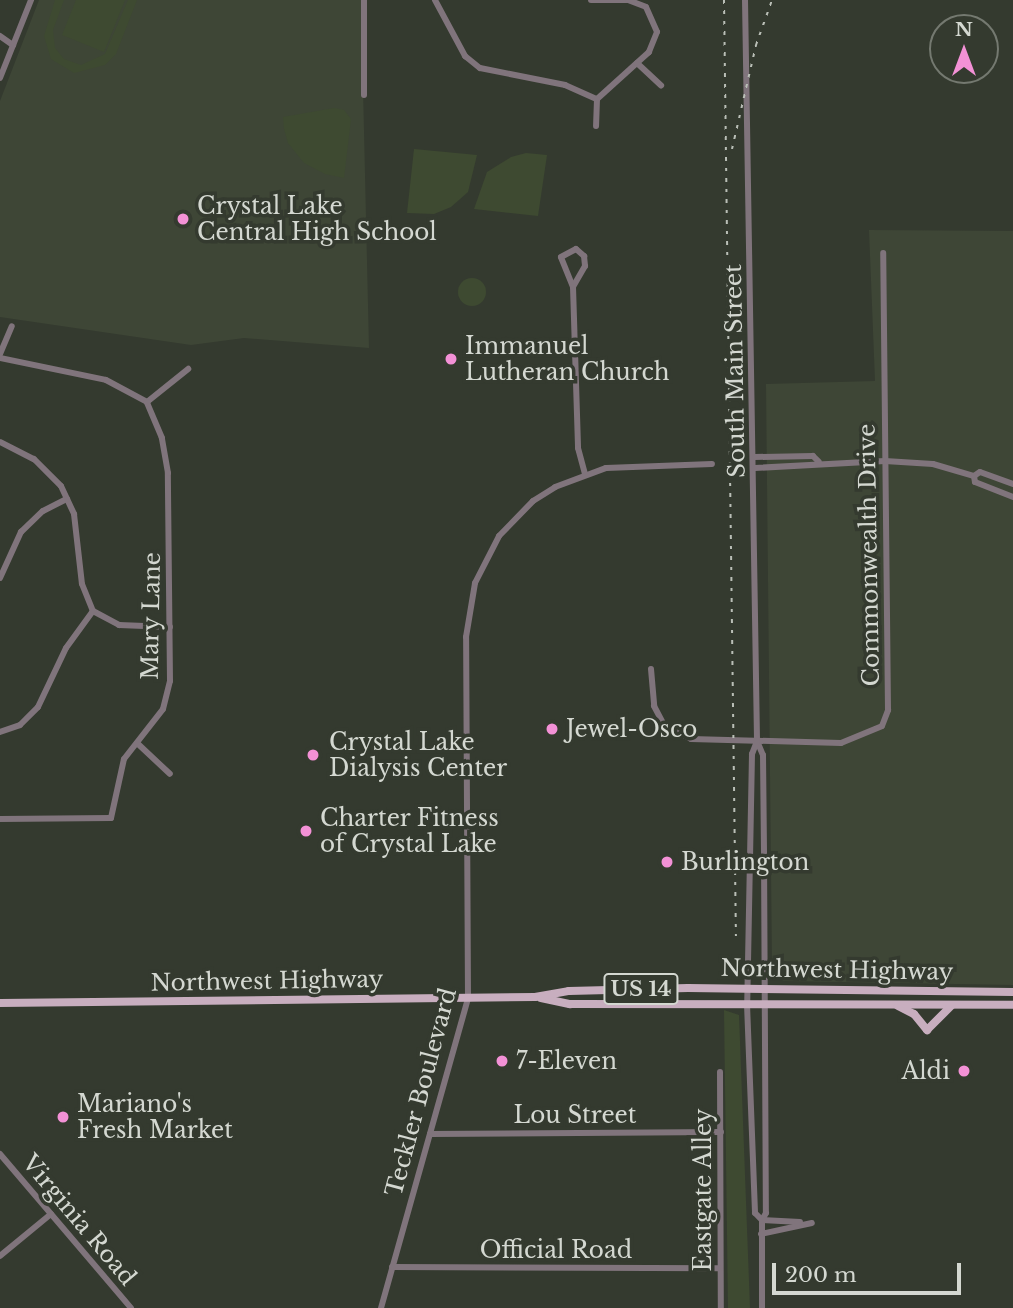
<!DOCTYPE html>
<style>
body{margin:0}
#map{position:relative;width:1013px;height:1308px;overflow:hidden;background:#343a2f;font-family:"Libre Baskerville",serif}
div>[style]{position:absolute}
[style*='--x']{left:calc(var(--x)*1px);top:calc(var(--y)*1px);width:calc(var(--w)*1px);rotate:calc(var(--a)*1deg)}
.built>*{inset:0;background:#3e4636}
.green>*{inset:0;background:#3e4a31}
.round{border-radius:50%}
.minor>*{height:6px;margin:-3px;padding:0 3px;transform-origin:3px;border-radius:3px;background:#80747c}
.major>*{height:8px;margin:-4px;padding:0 4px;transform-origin:4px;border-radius:4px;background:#c8aebf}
.rail>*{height:2px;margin-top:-1px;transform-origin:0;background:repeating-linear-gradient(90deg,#babfb7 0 3.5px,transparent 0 10.5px)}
.dots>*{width:19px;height:19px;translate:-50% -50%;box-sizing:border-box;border:4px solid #343a2f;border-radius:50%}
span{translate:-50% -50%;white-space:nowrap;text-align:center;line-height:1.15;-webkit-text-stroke:7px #343a2f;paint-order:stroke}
.shield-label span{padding:2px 5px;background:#343a2f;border:2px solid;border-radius:5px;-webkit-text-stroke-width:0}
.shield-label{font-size:21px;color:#d4d8d1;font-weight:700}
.poi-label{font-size:23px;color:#d4d8d1}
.left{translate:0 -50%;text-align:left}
.right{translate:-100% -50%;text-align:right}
.street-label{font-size:23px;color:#d4d8d1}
.north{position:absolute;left:929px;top:14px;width:70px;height:70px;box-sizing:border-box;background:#343a2f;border:2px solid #747970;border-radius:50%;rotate:0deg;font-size:19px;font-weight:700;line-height:28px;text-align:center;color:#d4d8d1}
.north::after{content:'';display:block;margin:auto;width:24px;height:32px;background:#f391d6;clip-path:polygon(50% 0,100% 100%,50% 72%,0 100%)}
.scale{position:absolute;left:772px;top:1263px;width:189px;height:32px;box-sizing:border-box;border:4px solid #d4d8d1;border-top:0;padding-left:9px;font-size:21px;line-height:24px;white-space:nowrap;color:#d4d8d1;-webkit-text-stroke:5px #343a2f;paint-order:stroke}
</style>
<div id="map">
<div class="built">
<i style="clip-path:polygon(39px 0,361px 0,369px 348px,244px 338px,191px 345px,0 317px,0 101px)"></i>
<i style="clip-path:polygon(869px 230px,1013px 231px,1013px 985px,783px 981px,772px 967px,766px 384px,875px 381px)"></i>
</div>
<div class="green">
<i style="clip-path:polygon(55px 0,64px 0,53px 30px,55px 48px,64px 59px,81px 65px,105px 54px,128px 0,137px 0,116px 54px,105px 65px,74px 73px,51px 59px,44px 36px)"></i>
<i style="clip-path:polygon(76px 0,125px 0,104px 52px,62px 35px)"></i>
<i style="clip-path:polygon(334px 108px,344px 110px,351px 119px,344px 178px,325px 174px,304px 163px,288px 143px,284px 129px,283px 117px)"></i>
<i style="clip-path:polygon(414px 149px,477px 155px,468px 192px,451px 207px,434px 214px,407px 213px)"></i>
<i style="clip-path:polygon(526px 153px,547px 155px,538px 216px,474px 209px,487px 172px,511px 157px)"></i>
<i class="round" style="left:458px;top:278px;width:28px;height:28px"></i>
<i style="clip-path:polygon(724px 1010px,739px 1015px,750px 1308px,728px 1308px)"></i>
</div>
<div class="minor">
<i style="--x:435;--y:0;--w:64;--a:61.8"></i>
<i style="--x:465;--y:56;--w:19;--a:39"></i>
<i style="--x:480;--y:68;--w:87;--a:11.3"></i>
<i style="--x:565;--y:85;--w:35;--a:24"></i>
<i style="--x:591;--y:0;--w:37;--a:0"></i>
<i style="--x:628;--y:0;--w:19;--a:21"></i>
<i style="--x:646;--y:7;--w:27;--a:66"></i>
<i style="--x:657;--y:32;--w:22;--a:112"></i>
<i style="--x:649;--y:52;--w:70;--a:137.9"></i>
<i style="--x:597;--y:99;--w:27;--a:92"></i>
<i style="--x:745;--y:0;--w:741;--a:89.07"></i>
<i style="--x:757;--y:741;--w:15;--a:67"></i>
<i style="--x:763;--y:755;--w:99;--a:89.4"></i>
<i style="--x:764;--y:854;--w:359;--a:89.7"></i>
<i style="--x:766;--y:1213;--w:8;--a:120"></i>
<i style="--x:762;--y:1220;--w:88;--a:90"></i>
<i style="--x:0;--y:36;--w:16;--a:35"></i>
<i style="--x:637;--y:63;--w:33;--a:43"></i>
<i style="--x:0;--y:78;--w:84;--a:-68.3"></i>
<i style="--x:364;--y:95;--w:95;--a:-90"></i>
<i style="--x:573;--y:287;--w:32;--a:-112"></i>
<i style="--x:561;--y:257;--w:17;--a:-28"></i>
<i style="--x:576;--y:249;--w:11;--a:41"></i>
<i style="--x:584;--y:256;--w:10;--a:84"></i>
<i style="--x:585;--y:266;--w:24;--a:120"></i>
<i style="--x:573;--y:287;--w:161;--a:88.2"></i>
<i style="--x:578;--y:448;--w:27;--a:75"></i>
<i style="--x:0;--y:354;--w:30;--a:-67"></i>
<i style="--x:0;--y:358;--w:108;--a:11.7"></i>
<i style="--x:106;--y:380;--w:47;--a:28.2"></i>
<i style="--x:147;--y:402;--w:53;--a:-38.8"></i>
<i style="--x:0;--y:442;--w:38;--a:27"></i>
<i style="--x:34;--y:459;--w:38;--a:45"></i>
<i style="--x:61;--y:486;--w:31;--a:65"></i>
<i style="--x:74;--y:514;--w:70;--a:83.5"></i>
<i style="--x:82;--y:584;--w:29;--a:68"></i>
<i style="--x:93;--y:611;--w:30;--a:28"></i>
<i style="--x:119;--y:625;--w:51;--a:2.2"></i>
<i style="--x:755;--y:457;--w:58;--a:-1"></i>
<i style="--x:813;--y:456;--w:8;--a:45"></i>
<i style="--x:755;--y:468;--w:130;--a:-3.1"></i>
<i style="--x:885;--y:461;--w:48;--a:3.6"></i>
<i style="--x:933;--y:464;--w:43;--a:16.3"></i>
<i style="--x:974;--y:476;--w:7;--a:-34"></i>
<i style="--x:980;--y:472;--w:35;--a:20"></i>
<i style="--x:974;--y:476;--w:6;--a:81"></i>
<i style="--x:975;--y:482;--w:41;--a:21.5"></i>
<i style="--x:0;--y:578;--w:51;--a:-65.5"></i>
<i style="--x:21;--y:532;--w:30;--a:-44"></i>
<i style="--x:43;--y:511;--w:27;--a:-27"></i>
<i style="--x:651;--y:669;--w:37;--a:85"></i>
<i style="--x:654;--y:706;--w:21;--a:62"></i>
<i style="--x:664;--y:725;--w:30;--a:27"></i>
<i style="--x:691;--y:739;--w:150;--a:1.5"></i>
<i style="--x:841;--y:743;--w:44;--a:-22.5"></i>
<i style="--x:882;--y:726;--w:17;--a:-69"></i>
<i style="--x:888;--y:710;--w:457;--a:-90.6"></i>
<i style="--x:0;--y:732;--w:21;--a:-19"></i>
<i style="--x:20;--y:725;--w:25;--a:-45"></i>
<i style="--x:38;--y:707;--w:65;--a:-64.6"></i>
<i style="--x:66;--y:648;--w:46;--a:-53.9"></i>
<i style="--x:757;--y:741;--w:14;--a:111"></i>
<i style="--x:752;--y:754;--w:250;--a:91.1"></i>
<i style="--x:747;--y:1004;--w:209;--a:87.8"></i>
<i style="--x:755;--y:1213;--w:10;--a:45"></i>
<i style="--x:137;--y:743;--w:45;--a:43.2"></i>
<i style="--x:0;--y:819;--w:111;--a:-0.5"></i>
<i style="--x:111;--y:818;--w:60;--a:-77.6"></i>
<i style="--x:124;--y:759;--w:63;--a:-52"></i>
<i style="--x:163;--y:709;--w:29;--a:-76"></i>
<i style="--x:170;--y:681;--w:208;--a:-90.6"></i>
<i style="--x:168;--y:473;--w:36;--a:-100"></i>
<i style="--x:162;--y:438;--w:39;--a:-113"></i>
<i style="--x:720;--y:1072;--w:236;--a:89.8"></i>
<i style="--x:430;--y:1134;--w:291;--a:-0.4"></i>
<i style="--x:0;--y:1154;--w:202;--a:49.6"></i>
<i style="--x:762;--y:1220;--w:38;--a:3"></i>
<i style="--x:761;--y:1234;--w:52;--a:-12.2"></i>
<i style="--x:0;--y:1256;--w:66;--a:-39.5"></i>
<i style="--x:392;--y:1267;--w:328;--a:0.2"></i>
<i style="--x:381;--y:1308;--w:322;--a:-74.3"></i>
<i style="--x:468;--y:998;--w:361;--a:-90.3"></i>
<i style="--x:466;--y:637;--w:55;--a:-80.5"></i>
<i style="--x:475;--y:583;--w:53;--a:-62.9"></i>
<i style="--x:499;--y:536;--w:49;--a:-45.8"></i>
<i style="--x:533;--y:501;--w:26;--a:-32"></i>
<i style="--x:555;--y:487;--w:54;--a:-20.4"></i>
<i style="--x:606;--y:468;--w:106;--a:-2.2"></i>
</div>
<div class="major">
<i style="--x:541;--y:998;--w:30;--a:12"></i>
<i style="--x:570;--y:1004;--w:443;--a:0.1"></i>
<i style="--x:0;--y:1003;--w:535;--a:-0.64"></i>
<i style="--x:535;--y:997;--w:35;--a:-10"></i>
<i style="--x:569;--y:991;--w:119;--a:-1.4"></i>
<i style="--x:688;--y:988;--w:325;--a:0.7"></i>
<i style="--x:898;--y:1006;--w:18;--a:27"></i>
<i style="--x:914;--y:1014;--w:21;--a:51"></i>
<i style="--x:927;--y:1030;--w:35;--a:-45"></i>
</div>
<div class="rail">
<i style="--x:724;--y:0;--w:936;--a:89.27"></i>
<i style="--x:732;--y:149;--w:107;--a:-77"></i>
<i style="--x:756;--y:45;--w:48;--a:-70.4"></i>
</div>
<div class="dots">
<i style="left:183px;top:219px;background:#f391d6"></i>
<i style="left:451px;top:359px;background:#f391d6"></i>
<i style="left:552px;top:729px;background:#f391d6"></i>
<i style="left:313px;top:755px;background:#f391d6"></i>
<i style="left:306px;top:831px;background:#f391d6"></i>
<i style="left:667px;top:862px;background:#f391d6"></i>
<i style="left:502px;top:1061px;background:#f391d6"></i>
<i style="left:964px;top:1071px;background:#f391d6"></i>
<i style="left:63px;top:1117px;background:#f391d6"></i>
</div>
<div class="shield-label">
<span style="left:641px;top:989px">US 14</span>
</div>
<div class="poi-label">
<span class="left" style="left:197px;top:219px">Crystal Lake<br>Central High School</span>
<span class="left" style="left:465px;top:359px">Immanuel<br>Lutheran Church</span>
<span class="left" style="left:566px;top:729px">Jewel-Osco</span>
<span class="left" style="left:329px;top:755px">Crystal Lake<br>Dialysis Center</span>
<span class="left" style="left:320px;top:831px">Charter Fitness<br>of Crystal Lake</span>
<span class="left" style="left:681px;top:862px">Burlington</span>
<span class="left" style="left:516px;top:1061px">7-Eleven</span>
<span class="right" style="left:950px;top:1071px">Aldi</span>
<span class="left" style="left:77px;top:1117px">Mariano's<br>Fresh Market</span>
</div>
<div class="street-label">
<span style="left:735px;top:371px;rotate:-91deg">South Main Street</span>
<span style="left:869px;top:555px;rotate:-91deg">Commonwealth Drive</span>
<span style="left:151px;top:616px;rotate:-89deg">Mary Lane</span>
<span style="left:837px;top:970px;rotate:1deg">Northwest Highway</span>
<span style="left:267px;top:981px;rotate:-1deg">Northwest Highway</span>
<span style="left:421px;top:1092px;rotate:-75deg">Teckler Boulevard</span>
<span style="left:575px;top:1115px">Lou Street</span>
<span style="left:703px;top:1190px;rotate:-90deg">Eastgate Alley</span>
<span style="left:79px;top:1220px;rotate:50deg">Virginia Road</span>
<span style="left:556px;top:1250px">Official Road</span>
</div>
<div class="north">N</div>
<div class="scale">200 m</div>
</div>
